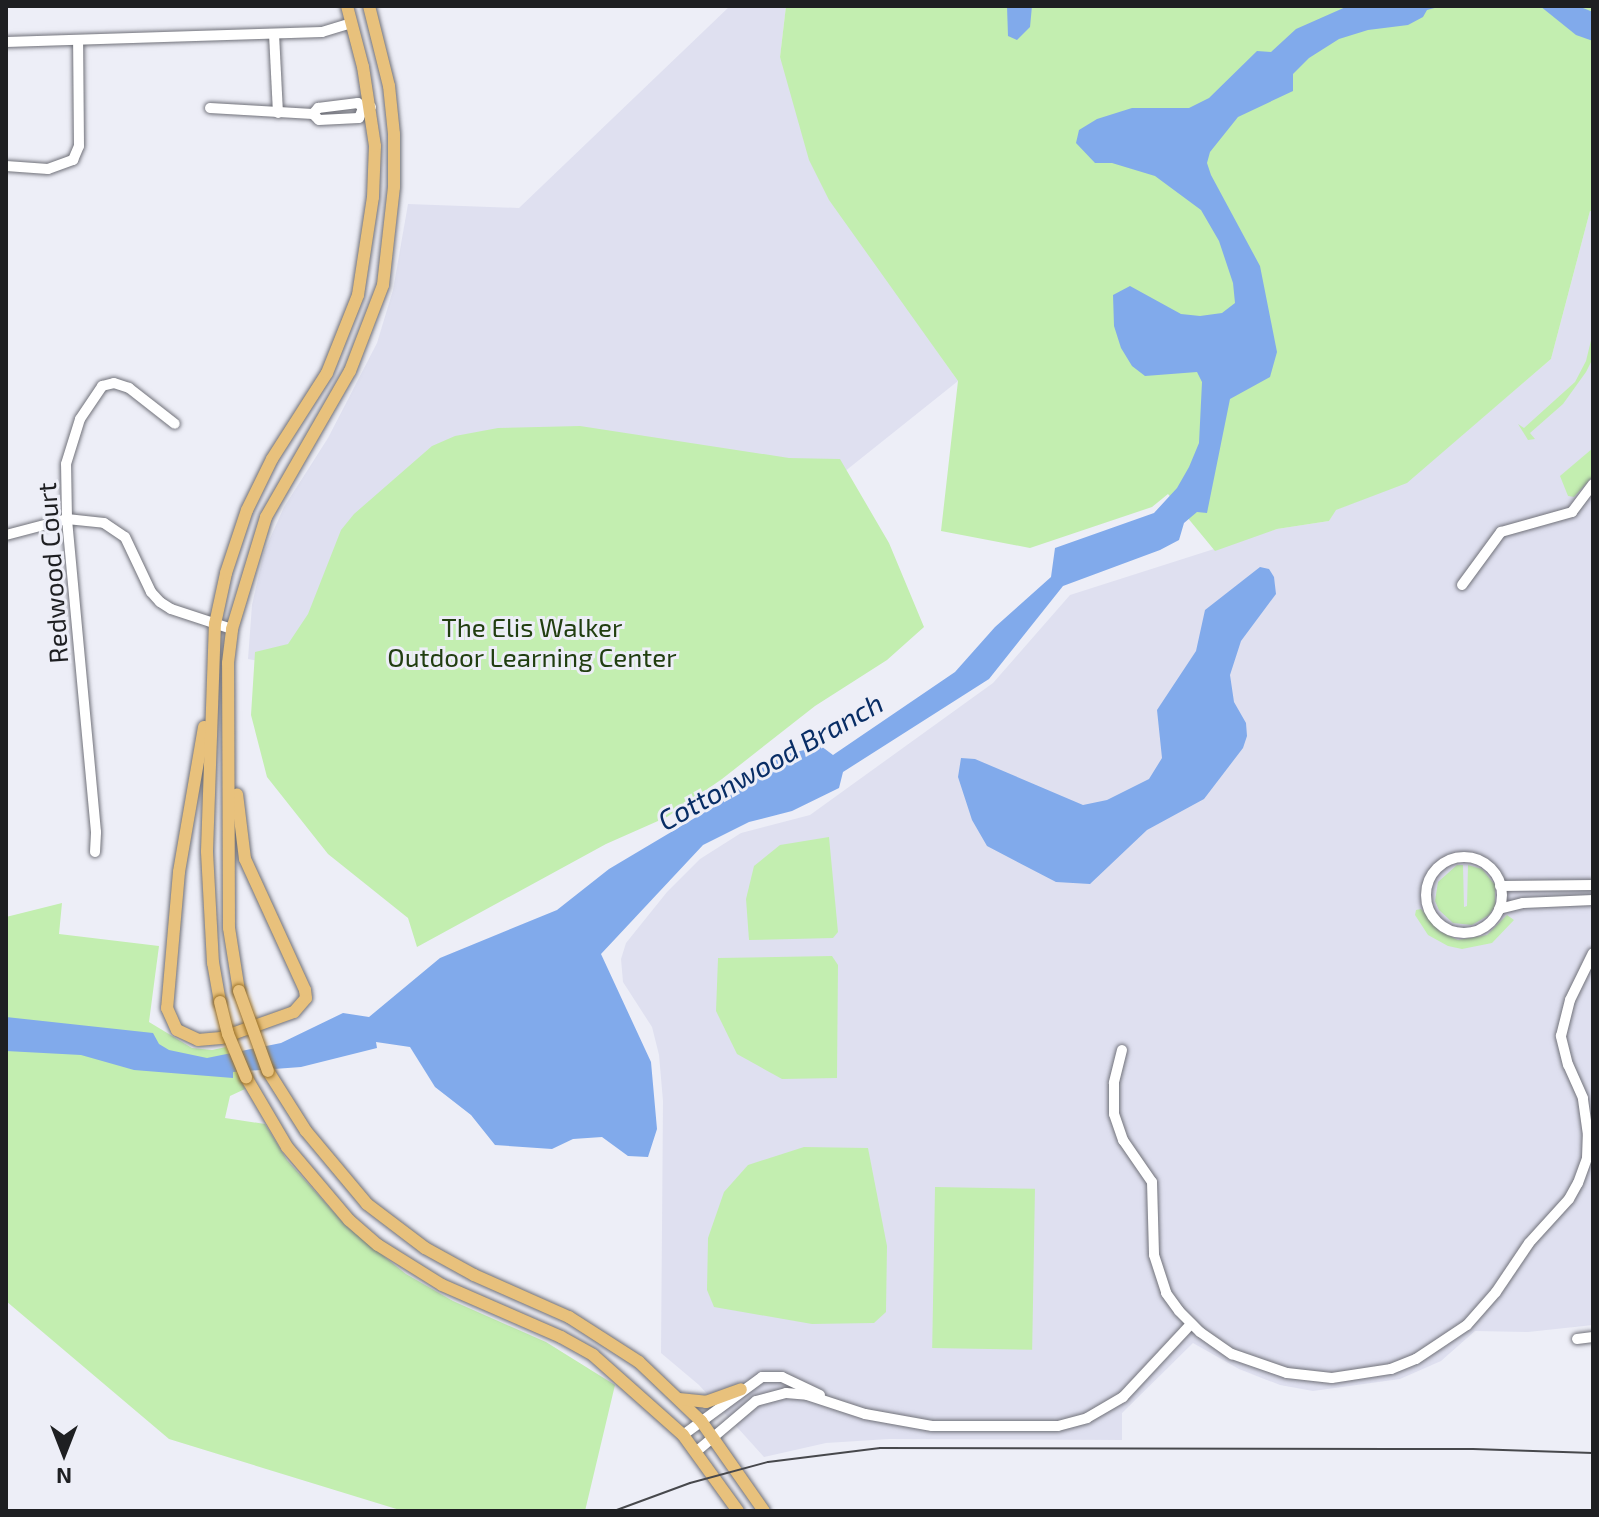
<!DOCTYPE html>
<style>
body{margin:0}
#map{position:relative;width:1599px;height:1517px;overflow:hidden;background:#edeef7;font-family:"Exo 2",sans-serif}
div>[style]{position:absolute}
[style*='--x']{left:calc(var(--x)*1px);top:calc(var(--y)*1px);width:calc(var(--w)*1px);rotate:calc(var(--a)*1deg)}
.built>*{inset:0;background:#dfe0f0}
.green>*{inset:0;background:#c3eeb0;transform-origin:0 0}
.water>*{inset:0;background:#81aaeb}
.roads{filter:drop-shadow(0 0 2px #707179) drop-shadow(0 0 2px #707179)}
.minor>*{height:10px;margin:-5px;padding:0 5px;transform-origin:5px;border-radius:5px;background:#fff}
.minor>.ring{margin:-5px;padding:0;box-sizing:content-box;background:none;border:10px solid #fff;border-radius:50%}
.major>*{height:12px;margin:-6px;padding:0 6px;transform-origin:6px;border-radius:6px;background:#e8c17c}
.tram>*{height:2px;margin:-1px;padding:0 1px;transform-origin:1px;border-radius:1px;background:#47484c}
.bridges{filter:drop-shadow(0 0 2px #986e23) drop-shadow(0 0 2px #986e23)}
.major-bridge>*{height:12px;margin:-6px;padding:0 6px;transform-origin:6px;border-radius:6px;background:#e8c17c}
span{translate:-50% -50%;white-space:nowrap;text-align:center;line-height:1.15;-webkit-text-stroke:6px #edeef7;paint-order:stroke}
.street-label{font-size:26px;color:#1e1f22}
.park-label{font-size:26px;color:#213e10}
.water-label{font-size:28px;color:#082d65;font-style:italic}
.frame{position:absolute;inset:0;border:8px solid #1e1f22;pointer-events:none}
.north{position:absolute;left:24px;top:1413px;width:80px;height:80px;-webkit-text-stroke:6px #edeef7;paint-order:stroke;rotate:180deg;font-size:22px;font-weight:700;line-height:32px;text-align:center;color:#1e1f22}
.north::after{content:'';display:block;margin:auto;width:28px;height:36px;background:#1e1f22;clip-path:polygon(50% 0,100% 100%,50% 72%,0 100%)}
</style>
<div id="map">
<div class="built">
<i style="clip-path:polygon(730px 6px,786px 6px,780px 57px,898px 295px,958px 381px,844px 472px,298px 668px,248px 659px,252px 605px,264px 552px,284px 507px,328px 438px,377px 343px,393px 290px,408px 204px,519px 208px)"></i>
<i style="clip-path:polygon(1590px 211px,1593px 212px,1593px 1325px,1528px 1332px,1475px 1331px,1441px 1361px,1400px 1379px,1313px 1391px,1280px 1385px,1239px 1369px,1193px 1343px,1122px 1413px,1122px 1440px,889px 1439px,826px 1443px,764px 1457px,699px 1385px,661px 1353px,663px 1101px,659px 1055px,652px 1027px,623px 982px,621px 959px,626px 943px,667px 892px,700px 859px,741px 833px,810px 815px,993px 683px,1070px 595px,1277px 529px,1329px 521px,1335px 510px,1407px 482px,1551px 359px)"></i>
</div>
<div class="green">
<i style="clip-path:polygon(786px 6px,1593px 6px,1593px 212px,1590px 211px,1551px 359px,1407px 483px,1336px 510px,1329px 521px,1277px 529px,1215px 551px,1168px 494px,1152px 507px,1030px 548px,941px 531px,958px 381px,829px 200px,809px 160px,780px 57px)"></i>
<i style="clip-path:polygon(1593px 332px,1593px 358px,1586px 372px,1563px 404px,1530px 433px,1535px 439px,1528px 440px,1518px 424px,1524px 428px,1575px 382px,1586px 361px)"></i>
<i style="clip-path:polygon(580px 426px,789px 458px,840px 459px,889px 543px,924px 627px,887px 660px,815px 706px,722px 779px,667px 817px,606px 844px,417px 947px,408px 918px,328px 854px,267px 777px,251px 715px,255px 652px,288px 644px,308px 614px,341px 530px,354px 514px,432px 446px,455px 436px,498px 428px)"></i>
<i style="clip-path:polygon(1593px 448px,1593px 476px,1574px 497px,1568px 496px,1560px 476px)"></i>
<i style="clip-path:polygon(829px 837px,838px 932px,833px 938px,749px 940px,746px 899px,754px 866px,780px 845px)"></i>
<i style="clip-path:polygon(1457px 865px,1463px 865px,1464px 907px,1467px 906px,1468px 865px,1482px 869px,1495px 885px,1495px 906px,1489px 915px,1472px 925px,1453px 923px,1439px 910px,1435px 901px,1438px 882px)"></i>
<i style="clip-path:polygon(62px 903px,59px 934px,159px 946px,149px 1022px,192px 1048px,212px 1050px,226px 1047px,245px 1089px,230px 1096px,225px 1118px,265px 1124px,287px 1160px,346px 1226px,406px 1274px,453px 1301px,546px 1342px,615px 1385px,585px 1511px,403px 1511px,169px 1439px,6px 1301px,6px 917px)"></i>
<i style="clip-path:polygon(1421px 909px,1439px 931px,1458px 940px,1487px 935px,1507px 915px,1514px 920px,1492px 943px,1462px 949px,1448px 946px,1428px 935px,1415px 915px,1416px 910px)"></i>
<i style="clip-path:polygon(832px 956px,838px 965px,837px 1078px,782px 1079px,737px 1054px,716px 1011px,718px 958px)"></i>
<i style="clip-path:polygon(804px 1147px,868px 1148px,887px 1246px,886px 1312px,874px 1323px,812px 1324px,714px 1307px,707px 1290px,708px 1238px,724px 1192px,748px 1165px)"></i>
<i style="left:935px;top:1187px;width:100px;height:161px;rotate:1deg"></i>
</div>
<div class="water">
<i style="clip-path:polygon(1007px 6px,1032px 6px,1030px 27px,1017px 40px,1008px 36px)"></i>
<i style="clip-path:polygon(1348px 6px,1442px 6px,1427px 10px,1423px 17px,1408px 25px,1368px 30px,1339px 39px,1309px 58px,1293px 74px,1293px 91px,1238px 117px,1210px 152px,1207px 163px,1211px 175px,1260px 266px,1277px 352px,1270px 377px,1230px 399px,1207px 513px,1197px 512px,1184px 523px,1179px 540px,1160px 550px,1063px 586px,989px 679px,843px 772px,839px 788px,792px 811px,749px 822px,703px 845px,601px 954px,651px 1062px,657px 1129px,648px 1157px,628px 1156px,602px 1137px,573px 1139px,552px 1149px,495px 1145px,471px 1115px,435px 1087px,410px 1047px,376px 1042px,377px 1048px,301px 1067px,233px 1072px,233px 1078px,134px 1070px,81px 1055px,6px 1051px,6px 1017px,153px 1033px,159px 1044px,169px 1050px,207px 1058px,281px 1043px,343px 1013px,369px 1017px,440px 958px,557px 910px,609px 869px,725px 800px,771px 758px,821px 746px,833px 755px,955px 672px,995px 627px,1051px 577px,1055px 548px,1154px 513px,1177px 488px,1189px 467px,1199px 443px,1202px 382px,1197px 372px,1145px 376px,1132px 366px,1121px 348px,1114px 326px,1113px 295px,1130px 286px,1181px 314px,1200px 316px,1222px 313px,1235px 303px,1233px 283px,1219px 241px,1201px 210px,1155px 176px,1112px 163px,1095px 163px,1076px 143px,1079px 130px,1097px 119px,1132px 108px,1189px 108px,1209px 98px,1257px 51px,1271px 52px,1296px 29px)"></i>
<i style="clip-path:polygon(1540px 6px,1578px 6px,1593px 12px,1593px 41px,1576px 35px)"></i>
<i style="clip-path:polygon(1260px 567px,1269px 569px,1274px 577px,1276px 594px,1241px 641px,1230px 675px,1234px 702px,1246px 723px,1247px 736px,1243px 748px,1204px 799px,1147px 830px,1090px 884px,1056px 882px,987px 846px,972px 820px,958px 777px,961px 758px,975px 759px,1083px 805px,1107px 800px,1149px 779px,1162px 758px,1157px 710px,1196px 651px,1205px 610px)"></i>
</div>
<div class="roads">
<div class="minor">
<i style="--x:274;--y:34;--w:79;--a:87.1"></i>
<i style="--x:6;--y:42;--w:316;--a:-1.8"></i>
<i style="--x:322;--y:32;--w:30;--a:-17"></i>
<i style="--x:210;--y:108;--w:103;--a:3.3"></i>
<i style="--x:313;--y:114;--w:8;--a:-50"></i>
<i style="--x:318;--y:108;--w:40;--a:-7.1"></i>
<i style="--x:358;--y:103;--w:7;--a:45"></i>
<i style="--x:363;--y:108;--w:8;--a:-7"></i>
<i style="--x:313;--y:114;--w:8;--a:45"></i>
<i style="--x:319;--y:120;--w:40;--a:-2.9"></i>
<i style="--x:359;--y:118;--w:11;--a:-68"></i>
<i style="--x:6;--y:166;--w:42;--a:4.1"></i>
<i style="--x:48;--y:169;--w:27;--a:-20"></i>
<i style="--x:73;--y:160;--w:15;--a:-67"></i>
<i style="--x:79;--y:146;--w:106;--a:-90.5"></i>
<i style="--x:6;--y:535;--w:63;--a:-14.7"></i>
<i style="--x:67;--y:519;--w:37;--a:6"></i>
<i style="--x:104;--y:523;--w:25;--a:34"></i>
<i style="--x:125;--y:537;--w:61;--a:64.7"></i>
<i style="--x:151;--y:592;--w:13;--a:48"></i>
<i style="--x:160;--y:602;--w:13;--a:32"></i>
<i style="--x:171;--y:609;--w:64;--a:18.2"></i>
<i style="--x:1462;--y:585;--w:66;--a:-53.7"></i>
<i style="--x:1501;--y:532;--w:74;--a:-15.7"></i>
<i style="--x:1572;--y:512;--w:35;--a:-53"></i>
<i style="--x:95;--y:852;--w:20;--a:-87"></i>
<i style="--x:96;--y:832;--w:314;--a:-95.3"></i>
<i style="--x:67;--y:519;--w:55;--a:-91"></i>
<i style="--x:66;--y:464;--w:47;--a:-72.7"></i>
<i style="--x:80;--y:419;--w:40;--a:-56"></i>
<i style="--x:102;--y:386;--w:12;--a:-14"></i>
<i style="--x:114;--y:383;--w:16;--a:18"></i>
<i style="--x:129;--y:388;--w:58;--a:38"></i>
<i class="ring" style="left:1426px;top:857px;width:66px;height:66px"></i>
<i style="--x:1500;--y:886;--w:93;--a:-0.6"></i>
<i style="--x:1499;--y:909;--w:25;--a:-14"></i>
<i style="--x:1523;--y:903;--w:70;--a:-2.5"></i>
<i style="--x:1122;--y:1050;--w:34;--a:104"></i>
<i style="--x:1114;--y:1083;--w:31;--a:90"></i>
<i style="--x:1114;--y:1114;--w:28;--a:71"></i>
<i style="--x:1123;--y:1140;--w:51;--a:55.4"></i>
<i style="--x:1152;--y:1182;--w:73;--a:88.4"></i>
<i style="--x:1154;--y:1255;--w:40;--a:72"></i>
<i style="--x:1166;--y:1293;--w:22;--a:54"></i>
<i style="--x:1179;--y:1311;--w:30;--a:45"></i>
<i style="--x:1200;--y:1332;--w:39;--a:35"></i>
<i style="--x:1232;--y:1354;--w:58;--a:19.1"></i>
<i style="--x:1287;--y:1373;--w:45;--a:6.3"></i>
<i style="--x:1332;--y:1378;--w:60;--a:-8.7"></i>
<i style="--x:1391;--y:1369;--w:27;--a:-22"></i>
<i style="--x:1416;--y:1359;--w:61;--a:-33.7"></i>
<i style="--x:1467;--y:1325;--w:44;--a:-48.7"></i>
<i style="--x:1496;--y:1292;--w:59;--a:-56"></i>
<i style="--x:1529;--y:1243;--w:59;--a:-47.7"></i>
<i style="--x:1569;--y:1199;--w:18;--a:-61"></i>
<i style="--x:1578;--y:1183;--w:27;--a:-70"></i>
<i style="--x:1587;--y:1158;--w:23;--a:-88"></i>
<i style="--x:1588;--y:1135;--w:37;--a:-98"></i>
<i style="--x:1583;--y:1098;--w:36;--a:-114"></i>
<i style="--x:1568;--y:1065;--w:30;--a:-104"></i>
<i style="--x:1561;--y:1036;--w:37;--a:-76"></i>
<i style="--x:1570;--y:1000;--w:52;--a:-63.9"></i>
<i style="--x:1577;--y:1339;--w:16;--a:-7"></i>
<i style="--x:683;--y:1435;--w:98;--a:-36.3"></i>
<i style="--x:762;--y:1377;--w:20;--a:0"></i>
<i style="--x:782;--y:1377;--w:42;--a:25.3"></i>
<i style="--x:697;--y:1451;--w:77;--a:-40.3"></i>
<i style="--x:756;--y:1401;--w:31;--a:-15"></i>
<i style="--x:786;--y:1393;--w:21;--a:5"></i>
<i style="--x:807;--y:1395;--w:61;--a:18.1"></i>
<i style="--x:865;--y:1414;--w:68;--a:10.2"></i>
<i style="--x:932;--y:1426;--w:126;--a:0"></i>
<i style="--x:1058;--y:1426;--w:30;--a:-15"></i>
<i style="--x:1087;--y:1418;--w:42;--a:-30.3"></i>
<i style="--x:1123;--y:1397;--w:100;--a:-47"></i>
</div>
<div class="major">
<i style="--x:204;--y:727;--w:147;--a:99.8"></i>
<i style="--x:179;--y:872;--w:137;--a:95"></i>
<i style="--x:167;--y:1008;--w:24;--a:66"></i>
<i style="--x:177;--y:1030;--w:23;--a:25"></i>
<i style="--x:198;--y:1040;--w:23;--a:-5"></i>
<i style="--x:221;--y:1038;--w:77;--a:-19.6"></i>
<i style="--x:294;--y:1012;--w:18;--a:-49"></i>
<i style="--x:306;--y:998;--w:8;--a:-97"></i>
<i style="--x:305;--y:990;--w:144;--a:-114.6"></i>
<i style="--x:245;--y:859;--w:65;--a:-97"></i>
<i style="--x:239;--y:991;--w:64;--a:-99"></i>
<i style="--x:229;--y:928;--w:265;--a:-90.2"></i>
<i style="--x:228;--y:663;--w:34;--a:-83"></i>
<i style="--x:232;--y:629;--w:117;--a:-73.1"></i>
<i style="--x:266;--y:517;--w:168;--a:-60.1"></i>
<i style="--x:350;--y:371;--w:92;--a:-69"></i>
<i style="--x:383;--y:285;--w:99;--a:-83.6"></i>
<i style="--x:394;--y:187;--w:53;--a:-90"></i>
<i style="--x:394;--y:134;--w:48;--a:-95.9"></i>
<i style="--x:389;--y:86;--w:82;--a:-104"></i>
<i style="--x:220;--y:1002;--w:40;--a:-100"></i>
<i style="--x:213;--y:963;--w:112;--a:-93.1"></i>
<i style="--x:207;--y:851;--w:227;--a:-88"></i>
<i style="--x:215;--y:624;--w:52;--a:-77.8"></i>
<i style="--x:226;--y:573;--w:66;--a:-71.6"></i>
<i style="--x:247;--y:510;--w:57;--a:-63.9"></i>
<i style="--x:272;--y:459;--w:102;--a:-57.4"></i>
<i style="--x:327;--y:373;--w:84;--a:-68.3"></i>
<i style="--x:358;--y:295;--w:99;--a:-81.3"></i>
<i style="--x:373;--y:197;--w:51;--a:-87.8"></i>
<i style="--x:375;--y:146;--w:80;--a:-98.6"></i>
<i style="--x:363;--y:67;--w:63;--a:-104.7"></i>
<i style="--x:268;--y:1071;--w:71;--a:57.7"></i>
<i style="--x:306;--y:1131;--w:95;--a:50.1"></i>
<i style="--x:367;--y:1204;--w:73;--a:37.2"></i>
<i style="--x:425;--y:1248;--w:56;--a:28.9"></i>
<i style="--x:474;--y:1275;--w:104;--a:23.9"></i>
<i style="--x:569;--y:1317;--w:83;--a:32.7"></i>
<i style="--x:639;--y:1362;--w:86;--a:43.6"></i>
<i style="--x:701;--y:1421;--w:110;--a:55"></i>
<i style="--x:246;--y:1077;--w:81;--a:59.6"></i>
<i style="--x:287;--y:1147;--w:96;--a:49.7"></i>
<i style="--x:349;--y:1220;--w:38;--a:41"></i>
<i style="--x:378;--y:1245;--w:75;--a:32"></i>
<i style="--x:442;--y:1285;--w:130;--a:23.6"></i>
<i style="--x:561;--y:1337;--w:37;--a:29"></i>
<i style="--x:593;--y:1355;--w:120;--a:41.6"></i>
<i style="--x:683;--y:1435;--w:94;--a:54.1"></i>
<i style="--x:679;--y:1399;--w:27;--a:6"></i>
<i style="--x:706;--y:1402;--w:37;--a:-20"></i>
</div>
</div>
<div class="tram">
<i style="--x:614;--y:1511;--w:81;--a:-20.2"></i>
<i style="--x:690;--y:1483;--w:81;--a:-15.1"></i>
<i style="--x:768;--y:1462;--w:113;--a:-7.1"></i>
<i style="--x:880;--y:1448;--w:593;--a:0.1"></i>
<i style="--x:1473;--y:1449;--w:120;--a:1.9"></i>
</div>
<div class="bridges">
<div class="major-bridge">
<i style="--x:239;--y:991;--w:85;--a:70.1"></i>
<i style="--x:220;--y:1002;--w:33;--a:76"></i>
<i style="--x:228;--y:1034;--w:47;--a:67.3"></i>
</div>
</div>
<div class="street-label">
<span style="left:52px;top:573px;rotate:-94deg">Redwood Court</span>
</div>
<div class="park-label">
<span style="left:532px;top:642px">The Elis Walker<br>Outdoor Learning Center</span>
</div>
<div class="water-label">
<span style="left:770px;top:761px;rotate:-29deg">Cottonwood Branch</span>
</div>
<div class="frame"></div>
<div class="north">N</div>
</div>
